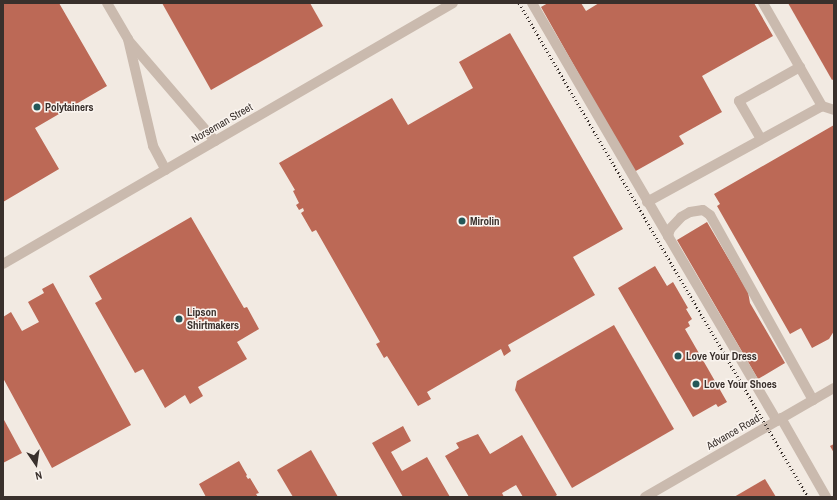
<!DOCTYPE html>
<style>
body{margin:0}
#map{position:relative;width:837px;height:500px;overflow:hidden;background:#f2eae2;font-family:"Archivo Narrow",sans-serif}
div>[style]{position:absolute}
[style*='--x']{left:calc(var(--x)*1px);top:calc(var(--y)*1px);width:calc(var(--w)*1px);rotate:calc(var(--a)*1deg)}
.building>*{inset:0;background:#bc6956}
.minor>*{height:10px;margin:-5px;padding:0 5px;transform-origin:5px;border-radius:5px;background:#cabaae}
.rail>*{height:3px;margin-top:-1.5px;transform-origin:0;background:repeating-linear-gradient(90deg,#39302c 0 1px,transparent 0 4px)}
.dots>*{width:11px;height:11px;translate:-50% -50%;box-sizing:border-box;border:2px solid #faf4ef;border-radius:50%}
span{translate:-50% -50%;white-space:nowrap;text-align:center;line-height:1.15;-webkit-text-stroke:3px #faf4ef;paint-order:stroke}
.poi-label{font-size:11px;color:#39302c;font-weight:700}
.left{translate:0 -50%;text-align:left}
.street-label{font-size:11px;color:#39302c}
.frame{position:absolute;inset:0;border:4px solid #39302c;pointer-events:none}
.north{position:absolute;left:16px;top:444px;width:40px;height:40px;-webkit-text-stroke:3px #faf4ef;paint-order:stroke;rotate:167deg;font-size:11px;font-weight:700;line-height:16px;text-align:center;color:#39302c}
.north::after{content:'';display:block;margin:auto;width:14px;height:18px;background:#39302c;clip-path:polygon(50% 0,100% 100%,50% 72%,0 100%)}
</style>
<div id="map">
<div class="building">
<i style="clip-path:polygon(3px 3px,59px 3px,107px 86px,35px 128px,59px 169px,3px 202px)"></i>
<i style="clip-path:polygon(162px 3px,310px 3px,323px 26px,211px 90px)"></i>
<i style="clip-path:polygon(548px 3px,581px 3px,586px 11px,599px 3px,754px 3px,773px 36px,702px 76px,722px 112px,679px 136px,684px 144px,634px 172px,541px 7px)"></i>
<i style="clip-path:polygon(788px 3px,834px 3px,834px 79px,832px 80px)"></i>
<i style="clip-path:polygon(510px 33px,623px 229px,573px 257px,595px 295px,508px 345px,511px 351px,504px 356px,501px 349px,427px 392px,431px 399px,418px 406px,387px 356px,384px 358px,376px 344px,380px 342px,316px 230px,312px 232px,301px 213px,304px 211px,303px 208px,299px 210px,296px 205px,299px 203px,293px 191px,295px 190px,279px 163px,392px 98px,408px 125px,473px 88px,459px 62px)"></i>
<i style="clip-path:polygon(834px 125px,834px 331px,829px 339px,812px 348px,801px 328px,790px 334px,717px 206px,720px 204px,714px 194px)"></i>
<i style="clip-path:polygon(191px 217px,244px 308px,247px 307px,259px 329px,237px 342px,247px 359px,198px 387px,203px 396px,190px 404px,185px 395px,165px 408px,143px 369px,135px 373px,95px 303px,102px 299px,89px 276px)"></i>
<i style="clip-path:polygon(707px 222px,748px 292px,750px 303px,785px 363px,758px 379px,677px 240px)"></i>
<i style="clip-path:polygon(655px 266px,667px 286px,673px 282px,688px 308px,686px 309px,692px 319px,688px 322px,690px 326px,685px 329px,727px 402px,718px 407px,716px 404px,693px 417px,618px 288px)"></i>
<i style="clip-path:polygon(53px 283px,131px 425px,52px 468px,3px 378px,3px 317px,11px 312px,22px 331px,39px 322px,28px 302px,44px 293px,42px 289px)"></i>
<i style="clip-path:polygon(614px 325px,674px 429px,572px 488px,515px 390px,517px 381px)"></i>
<i style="clip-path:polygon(3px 418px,22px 453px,3px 463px)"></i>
<i style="clip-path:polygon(403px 426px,411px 441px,391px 452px,402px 471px,427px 457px,450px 497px,403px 497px,372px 443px)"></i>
<i style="clip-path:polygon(478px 434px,490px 454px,522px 435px,557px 495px,554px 497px,523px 497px,516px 485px,502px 493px,504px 497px,469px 497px,445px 456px,459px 448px,456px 443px)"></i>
<i style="clip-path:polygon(834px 444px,834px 453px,830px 446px)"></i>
<i style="clip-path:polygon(311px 450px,338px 497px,293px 497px,277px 470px)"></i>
<i style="clip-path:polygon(239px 461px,247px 475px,246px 476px,248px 479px,250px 478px,259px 493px,256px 494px,258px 497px,206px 497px,199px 484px)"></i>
<i style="clip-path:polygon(765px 479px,776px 497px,734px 497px)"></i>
</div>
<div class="minor">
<i style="--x:107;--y:3;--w:42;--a:59.7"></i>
<i style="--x:128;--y:39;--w:110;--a:76.8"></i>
<i style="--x:153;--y:146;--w:27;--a:62"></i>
<i style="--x:532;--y:3;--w:270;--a:59.7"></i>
<i style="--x:763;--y:3;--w:119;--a:60.2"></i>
<i style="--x:129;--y:41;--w:132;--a:49.3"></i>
<i style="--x:761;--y:139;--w:44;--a:-120.1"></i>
<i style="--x:739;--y:101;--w:70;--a:-29.1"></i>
<i style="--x:647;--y:202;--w:200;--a:-28.7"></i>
<i style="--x:822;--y:106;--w:13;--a:18"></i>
<i style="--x:3;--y:264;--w:520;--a:-30.11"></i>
<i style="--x:781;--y:418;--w:91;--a:60.3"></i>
<i style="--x:777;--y:421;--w:215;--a:-120.5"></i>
<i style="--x:668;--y:236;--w:7;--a:-74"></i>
<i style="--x:670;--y:229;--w:16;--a:-47"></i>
<i style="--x:681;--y:217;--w:10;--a:-29"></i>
<i style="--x:690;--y:212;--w:13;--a:-9"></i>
<i style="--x:703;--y:210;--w:9;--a:36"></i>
<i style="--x:710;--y:215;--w:212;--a:60.9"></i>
<i style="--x:645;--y:497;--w:218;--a:-30"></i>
</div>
<div class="rail">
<i style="--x:519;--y:3;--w:572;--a:59.67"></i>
</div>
<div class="dots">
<i style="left:37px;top:107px;background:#245758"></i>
<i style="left:462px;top:221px;background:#245758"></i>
<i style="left:179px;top:319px;background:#245758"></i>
<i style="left:678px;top:356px;background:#245758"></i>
<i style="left:696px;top:384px;background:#245758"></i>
</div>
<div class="poi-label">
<span class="left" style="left:45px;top:107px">Polytainers</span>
<span class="left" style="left:470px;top:221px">Mirolin</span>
<span class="left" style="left:187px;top:319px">Lipson<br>Shirtmakers</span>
<span class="left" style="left:686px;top:356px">Love Your Dress</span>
<span class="left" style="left:704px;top:384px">Love Your Shoes</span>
</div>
<div class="street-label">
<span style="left:222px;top:123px;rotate:-30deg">Norseman Street</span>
<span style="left:733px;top:432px;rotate:-30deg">Advance Road</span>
</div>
<div class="frame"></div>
<div class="north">N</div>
</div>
